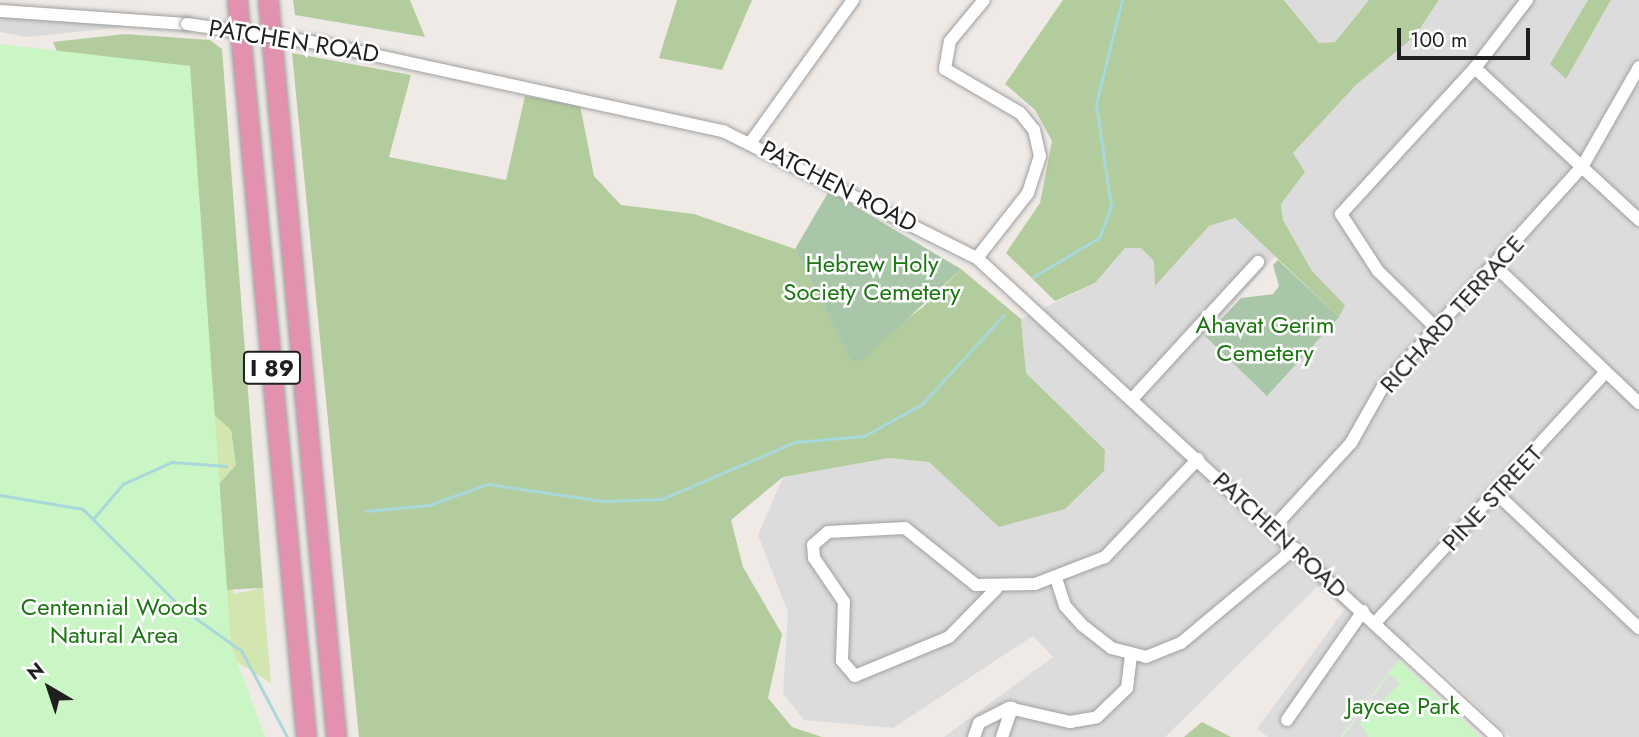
<!DOCTYPE html>
<style>
body{margin:0}
#map{position:relative;width:1639px;height:737px;overflow:hidden;background:#efeae6;font-family:Jost,sans-serif}
div>[style]{position:absolute}
[style*='--x']{left:calc(var(--x)*1px);top:calc(var(--y)*1px);width:calc(var(--w)*1px);rotate:calc(var(--a)*1deg)}
.residential>*{inset:0;background:#dddcdc}
.grass>*{inset:0;background:#d4e6af}
.forest>*{inset:0;background:#b3cc9d}
.cemetery>*{inset:0;background:#a9c7a8}
.park>*{inset:0;background:#caf6c5}
.parking>*{inset:0;background:#dbdbdb}
.stream>*{height:2.5px;margin:-1.25px;padding:0 1.25px;transform-origin:1.25px;border-radius:1.25px;background:#a9d8da}
.roads{filter:drop-shadow(0 0 2px #a0a0a0) drop-shadow(0 0 2px #a0a0a0)}
.minor>*{height:12px;margin:-6px;padding:0 6px;transform-origin:6px;border-radius:6px;background:#fff}
.highway>*{height:19px;margin:-9.5px;padding:0 9.5px;transform-origin:9.5px;border-radius:9.5px;background:#e292af}
.bridges{filter:drop-shadow(0 0 2px #a0a0a0) drop-shadow(0 0 2px #a0a0a0)}
.minor-bridge>*{height:12px;margin:-6px;padding:0 6px;transform-origin:6px;border-radius:6px;background:#fff}
span{translate:-50% -50%;white-space:nowrap;text-align:center;line-height:1.15;-webkit-text-stroke:5px #fff;paint-order:stroke}
.shield-label span{padding:2px 5px;background:#fff;border:2px solid;border-radius:5px;-webkit-text-stroke-width:0}
.shield-label{font-size:23px;color:#1f1f1f;font-weight:700}
.street-label{font-size:24px;color:#1f1f1f}
.park-label{font-size:24px;color:#1c7712}
.north{position:absolute;left:14px;top:653px;width:70px;height:70px;-webkit-text-stroke:5px #fff;paint-order:stroke;rotate:321deg;font-size:19px;font-weight:700;line-height:28px;text-align:center;color:#1f1f1f}
.north::after{content:'';display:block;margin:auto;width:24px;height:32px;background:#1f1f1f;clip-path:polygon(50% 0,100% 100%,50% 72%,0 100%)}
.scale{position:absolute;left:1397px;top:28px;width:133px;height:32px;box-sizing:border-box;border:4px solid #1f1f1f;border-top:0;padding-left:9px;font-size:21px;line-height:24px;white-space:nowrap;color:#1f1f1f;-webkit-text-stroke:5px #fff;paint-order:stroke}
</style>
<div id="map">
<div class="residential">
<i style="clip-path:polygon(1285px 0,1369px 0,1335px 42px,1319px 43px)"></i>
<i style="clip-path:polygon(1439px 0,1588px 0,1565px 79px,1611px 0,1639px 0,1639px 737px,1510px 737px,1411px 643px,1341px 737px,1268px 737px,1257px 729px,1345px 609px,1318px 586px,1165px 737px,944px 737px,1053px 657px,1033px 636px,893px 728px,804px 720px,783px 693px,788px 612px,758px 535px,783px 477px,889px 458px,929px 462px,999px 526px,1105px 450px,1026px 373px,1021px 319px,1095px 283px,1125px 248px,1141px 248px,1155px 261px,1156px 285px,1209px 226px,1235px 218px,1276px 255px,1205px 336px,1267px 396px,1345px 305px,1312px 271px,1283px 220px,1281px 204px,1305px 172px,1293px 153px,1356px 85px,1415px 36px)"></i>
</div>
<div class="grass">
<i style="clip-path:polygon(209px 410px,231px 430px,236px 465px,220px 484px,234px 594px,263px 588px,271px 683px,169px 620px)"></i>
</div>
<div class="forest">
<i style="clip-path:polygon(293px 0,410px 0,425px 37px,295px 15px)"></i>
<i style="clip-path:polygon(677px 0,752px 0,722px 70px,659px 58px)"></i>
<i style="clip-path:polygon(1063px 0,1284px 0,1319px 43px,1335px 42px,1369px 0,1439px 0,1415px 36px,1356px 85px,1293px 153px,1305px 172px,1281px 204px,1283px 220px,1312px 271px,1345px 305px,1339px 317px,1235px 218px,1209px 226px,1155px 286px,1154px 261px,1141px 248px,1125px 248px,1095px 283px,1055px 301px,1006px 253px,1040px 203px,1052px 141px,1035px 110px,1005px 84px)"></i>
<i style="clip-path:polygon(1588px 0,1611px 0,1566px 79px,1550px 64px)"></i>
<i style="clip-path:polygon(125px 34px,210px 40px,222px 49px,263px 588px,205px 591px,219px 484px,236px 465px,231px 430px,209px 410px,53px 42px)"></i>
<i style="clip-path:polygon(292px 53px,411px 75px,389px 157px,506px 180px,525px 96px,580px 105px,594px 176px,621px 205px,694px 214px,795px 249px,852px 360px,923px 307px,961px 269px,1021px 319px,1026px 373px,1105px 450px,1104px 471px,1065px 509px,999px 527px,929px 462px,889px 458px,783px 477px,731px 520px,743px 567px,782px 634px,768px 698px,792px 727px,822px 737px,359px 737px)"></i>
<i style="clip-path:polygon(1202px 722px,1231px 737px,1184px 737px)"></i>
</div>
<div class="cemetery">
<i style="clip-path:polygon(829px 191px,961px 269px,862px 361px,851px 360px,795px 249px)"></i>
<i style="clip-path:polygon(1278px 260px,1339px 317px,1267px 396px,1205px 336px,1241px 298px,1273px 294px,1279px 286px,1273px 265px)"></i>
</div>
<div class="park">
<i style="clip-path:polygon(0 44px,190px 66px,231px 645px,265px 737px,0 737px)"></i>
<i style="clip-path:polygon(1398px 660px,1480px 737px,1342px 737px)"></i>
</div>
<div class="parking">
<i style="clip-path:polygon(0 15px,123px 23px,124px 27px,27px 37px,0 32px)"></i>
<i style="clip-path:polygon(1389px 675px,1400px 683px,1360px 723px,1368px 737px,1343px 737px)"></i>
</div>
<div class="stream">
<i style="--x:1033;--y:277;--w:77;--a:-30.6"></i>
<i style="--x:1099;--y:238;--w:33;--a:-69"></i>
<i style="--x:1111;--y:207;--w:104;--a:-98.3"></i>
<i style="--x:1096;--y:104;--w:107;--a:-76"></i>
<i style="--x:0;--y:495;--w:84;--a:9.6"></i>
<i style="--x:83;--y:509;--w:141;--a:45"></i>
<i style="--x:183;--y:609;--w:72;--a:35.4"></i>
<i style="--x:242;--y:651;--w:96;--a:62.1"></i>
<i style="--x:366;--y:511;--w:63;--a:-5.4"></i>
<i style="--x:429;--y:505;--w:63;--a:-19.6"></i>
<i style="--x:488;--y:484;--w:116;--a:8.4"></i>
<i style="--x:603;--y:501;--w:59;--a:-1.9"></i>
<i style="--x:662;--y:499;--w:145;--a:-23.2"></i>
<i style="--x:795;--y:442;--w:69;--a:-5"></i>
<i style="--x:864;--y:436;--w:66;--a:-28.9"></i>
<i style="--x:922;--y:404;--w:120;--a:-47.4"></i>
<i style="--x:93;--y:519;--w:46;--a:-49.4"></i>
<i style="--x:123;--y:484;--w:54;--a:-24.2"></i>
<i style="--x:172;--y:462;--w:54;--a:4.2"></i>
</div>
<div class="roads">
<div class="minor">
<i style="--x:0;--y:11;--w:187;--a:4"></i>
<i style="--x:318;--y:43;--w:414;--a:12.3"></i>
<i style="--x:723;--y:131;--w:284;--a:26.6"></i>
<i style="--x:977;--y:258;--w:707;--a:42.65"></i>
<i style="--x:1475;--y:68;--w:224;--a:42.8"></i>
<i style="--x:751;--y:142;--w:175;--a:-54.3"></i>
<i style="--x:977;--y:258;--w:83;--a:-51.9"></i>
<i style="--x:1028;--y:193;--w:39;--a:-72"></i>
<i style="--x:1040;--y:156;--w:27;--a:-103"></i>
<i style="--x:1034;--y:130;--w:22;--a:-129"></i>
<i style="--x:1020;--y:113;--w:87;--a:-149.6"></i>
<i style="--x:945;--y:69;--w:28;--a:-80"></i>
<i style="--x:950;--y:41;--w:53;--a:-50.3"></i>
<i style="--x:1495;--y:266;--w:199;--a:43.6"></i>
<i style="--x:1437;--y:329;--w:83;--a:-135.5"></i>
<i style="--x:1378;--y:271;--w:68;--a:-123"></i>
<i style="--x:1341;--y:214;--w:198;--a:-47.5"></i>
<i style="--x:1475;--y:68;--w:86;--a:-52.6"></i>
<i style="--x:1133;--y:398;--w:185;--a:-47.4"></i>
<i style="--x:1496;--y:493;--w:197;--a:43.4"></i>
<i style="--x:1273;--y:528;--w:115;--a:-47.5"></i>
<i style="--x:1351;--y:443;--w:63;--a:-60.6"></i>
<i style="--x:1382;--y:388;--w:298;--a:-47.9"></i>
<i style="--x:1582;--y:167;--w:115;--a:-60.3"></i>
<i style="--x:1056;--y:578;--w:29;--a:72"></i>
<i style="--x:1065;--y:606;--w:25;--a:48"></i>
<i style="--x:1082;--y:625;--w:37;--a:38"></i>
<i style="--x:1111;--y:648;--w:36;--a:14"></i>
<i style="--x:1146;--y:657;--w:38;--a:-22"></i>
<i style="--x:1181;--y:643;--w:148;--a:-39.8"></i>
<i style="--x:996;--y:589;--w:67;--a:134.4"></i>
<i style="--x:949;--y:637;--w:102;--a:157.5"></i>
<i style="--x:855;--y:676;--w:20;--a:-131"></i>
<i style="--x:842;--y:661;--w:59;--a:-88.1"></i>
<i style="--x:844;--y:602;--w:53;--a:-124.3"></i>
<i style="--x:814;--y:558;--w:13;--a:-94"></i>
<i style="--x:813;--y:545;--w:20;--a:-41"></i>
<i style="--x:828;--y:532;--w:77;--a:-3"></i>
<i style="--x:905;--y:528;--w:91;--a:38.8"></i>
<i style="--x:976;--y:585;--w:59;--a:-1"></i>
<i style="--x:1035;--y:584;--w:75;--a:-21.1"></i>
<i style="--x:1105;--y:557;--w:135;--a:-46.5"></i>
<i style="--x:1375;--y:623;--w:341;--a:-47.4"></i>
<i style="--x:1287;--y:720;--w:133;--a:-55.1"></i>
<i style="--x:974;--y:737;--w:15;--a:-70"></i>
<i style="--x:979;--y:723;--w:34;--a:-27"></i>
<i style="--x:1009;--y:708;--w:63;--a:12.9"></i>
<i style="--x:1070;--y:722;--w:27;--a:-10"></i>
<i style="--x:1097;--y:717;--w:42;--a:-44"></i>
<i style="--x:1127;--y:688;--w:32;--a:-83"></i>
<i style="--x:1002;--y:737;--w:31;--a:-71"></i>
</div>
<div class="highway">
<i style="--x:237;--y:0;--w:740;--a:84.65"></i>
<i style="--x:268;--y:0;--w:740;--a:84.73"></i>
</div>
</div>
<div class="bridges">
<div class="minor-bridge">
<i style="--x:187;--y:24;--w:132;--a:8.3"></i>
</div>
</div>
<div class="shield-label">
<span style="left:272px;top:368px">I 89</span>
</div>
<div class="street-label">
<span style="left:294px;top:41px;rotate:9deg">PATCHEN ROAD</span>
<span style="left:839px;top:186px;rotate:27deg">PATCHEN ROAD</span>
<span style="left:1452px;top:314px;rotate:-48deg">RICHARD TERRACE</span>
<span style="left:1492px;top:498px;rotate:-47deg">PINE STREET</span>
<span style="left:1280px;top:535px;rotate:43deg">PATCHEN ROAD</span>
</div>
<div class="park-label">
<span style="left:872px;top:278px">Hebrew Holy<br>Society Cemetery</span>
<span style="left:1265px;top:339px">Ahavat Gerim<br>Cemetery</span>
<span style="left:114px;top:621px">Centennial Woods<br>Natural Area</span>
<span style="left:1403px;top:706px">Jaycee Park</span>
</div>
<div class="north">N</div>
<div class="scale">100 m</div>
</div>
